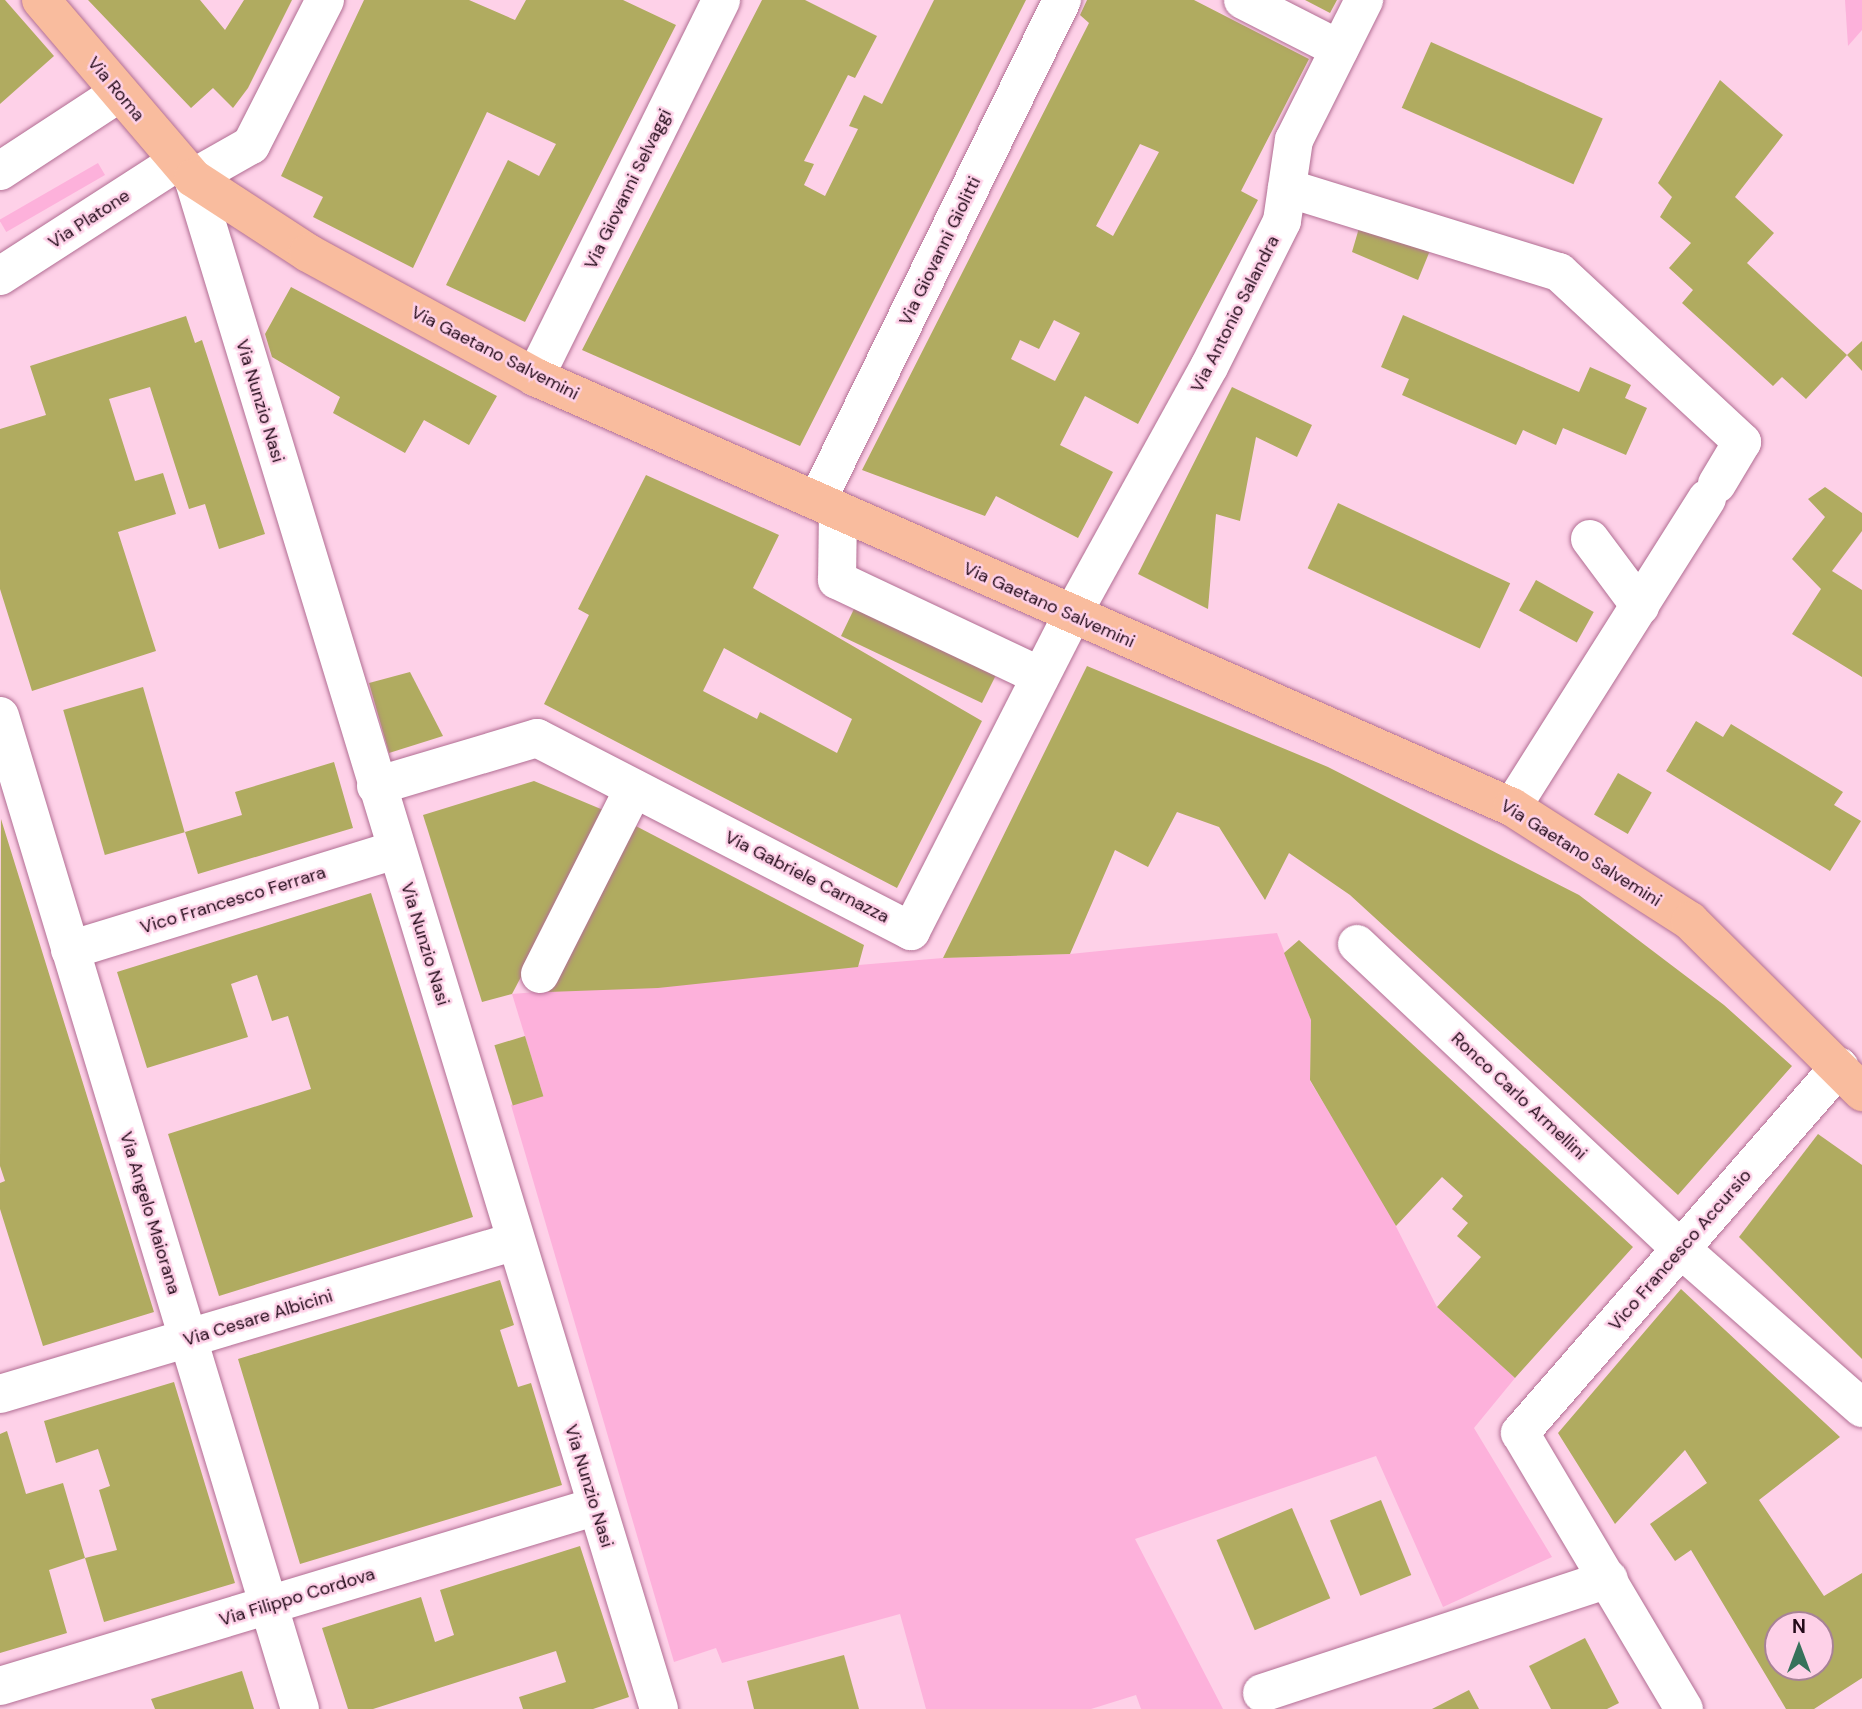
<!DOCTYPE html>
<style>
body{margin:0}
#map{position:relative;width:1862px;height:1709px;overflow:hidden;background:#fed1e8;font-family:"DM Sans",sans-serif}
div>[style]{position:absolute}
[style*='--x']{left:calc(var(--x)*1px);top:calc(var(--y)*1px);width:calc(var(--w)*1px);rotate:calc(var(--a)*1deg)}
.green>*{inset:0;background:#fdb1db;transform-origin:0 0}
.building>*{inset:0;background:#b0ab60;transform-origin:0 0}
.roads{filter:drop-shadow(0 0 2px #b16e93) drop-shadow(0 0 2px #b16e93)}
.minor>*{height:38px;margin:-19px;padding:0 19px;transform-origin:19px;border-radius:19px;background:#fff}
.major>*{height:38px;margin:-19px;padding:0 19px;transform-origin:19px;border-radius:19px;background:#f9bc9e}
span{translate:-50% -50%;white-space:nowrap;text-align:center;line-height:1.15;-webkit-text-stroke:5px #fed1e8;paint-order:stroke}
.street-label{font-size:18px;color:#240b1a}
.north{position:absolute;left:1764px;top:1611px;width:70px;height:70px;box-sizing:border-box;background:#fed1e8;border:2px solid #a78296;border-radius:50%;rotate:0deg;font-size:19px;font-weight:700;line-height:28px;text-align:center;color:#240b1a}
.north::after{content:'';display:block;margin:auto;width:24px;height:32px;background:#38725b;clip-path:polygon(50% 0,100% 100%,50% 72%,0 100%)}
</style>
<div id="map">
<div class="green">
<i style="clip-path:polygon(1845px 0,1862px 0,1862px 30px,1848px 46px)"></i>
<i style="left:98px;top:163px;width:14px;height:114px;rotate:60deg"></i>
<i style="clip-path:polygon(1277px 933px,1311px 1020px,1310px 1081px,1381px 1197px,1437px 1307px,1515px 1378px,1474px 1428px,1552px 1557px,1443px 1607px,1376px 1456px,1135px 1539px,1223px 1709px,1141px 1709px,1136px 1695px,1091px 1709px,926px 1709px,900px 1614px,722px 1663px,716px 1648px,674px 1662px,511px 1105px,543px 1095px,512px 994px,943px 958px,1070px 954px)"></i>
</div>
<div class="building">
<i style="clip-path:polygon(0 0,5px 0,54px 56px,0 104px)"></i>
<i style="clip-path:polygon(88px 0,200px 0,225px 30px,244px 0,292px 0,248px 88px,233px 108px,213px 88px,191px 108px)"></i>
<i style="clip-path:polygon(364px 0,469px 0,515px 20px,526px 0,623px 0,676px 25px,525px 322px,446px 285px,508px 160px,539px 176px,556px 144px,487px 112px,413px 268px,313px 217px,323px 197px,281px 176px)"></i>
<i style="clip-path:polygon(762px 0,805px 0,877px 36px,855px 78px,848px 75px,804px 161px,814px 164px,804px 185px,825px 196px,858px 129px,849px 126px,864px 95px,882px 104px,934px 0,1026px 0,800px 446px,582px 350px)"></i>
<i style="clip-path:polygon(evenodd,1087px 0,1194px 0,1309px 59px,1241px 191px,1258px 200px,1138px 424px,1085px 396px,1060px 445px,1113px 472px,1078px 538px,996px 496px,985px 516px,862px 470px,1089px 23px,1080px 15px,1087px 0,1140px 144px,1159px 152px,1113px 236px,1096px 226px,1140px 144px,1087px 0,1054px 320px,1080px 333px,1055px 381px,1011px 359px,1020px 340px,1039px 349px,1054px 320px)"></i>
<i style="clip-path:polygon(1305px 0,1337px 0,1330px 13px)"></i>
<i style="left:1431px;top:42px;width:188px;height:72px;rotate:24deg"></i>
<i style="clip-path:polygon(1720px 80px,1783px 135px,1735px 197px,1774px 233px,1747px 263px,1847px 355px,1806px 399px,1782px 377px,1773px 386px,1682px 303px,1693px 290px,1669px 268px,1691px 243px,1660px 217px,1672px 197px,1658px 183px)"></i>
<i style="clip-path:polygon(1359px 228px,1431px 248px,1418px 280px,1352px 252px)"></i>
<i style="clip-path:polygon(291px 287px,497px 396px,469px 445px,424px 420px,405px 453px,333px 413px,340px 397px,272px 357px,265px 334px)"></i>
<i style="clip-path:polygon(1403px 315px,1579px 392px,1590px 367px,1631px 385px,1625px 398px,1647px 408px,1626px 455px,1563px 428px,1556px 445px,1523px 430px,1516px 445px,1402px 395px,1409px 379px,1381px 367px)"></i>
<i style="clip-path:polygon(186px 316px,195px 343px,202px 340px,265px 534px,219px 549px,205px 504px,189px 509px,150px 387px,109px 399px,135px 481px,163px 473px,176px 514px,118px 532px,156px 651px,32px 691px,0 589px,0 429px,46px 415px,30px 366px)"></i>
<i style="clip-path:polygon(1862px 341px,1862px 371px,1847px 355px)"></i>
<i style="clip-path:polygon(1232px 387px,1312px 425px,1297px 457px,1256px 437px,1240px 521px,1216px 514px,1208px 609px,1138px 574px)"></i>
<i style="clip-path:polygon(evenodd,646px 475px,779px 535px,753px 588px,982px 721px,897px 888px,544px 704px,589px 615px,578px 609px,646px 475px,724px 648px,852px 719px,837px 753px,760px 712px,757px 719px,703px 691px,724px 648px)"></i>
<i style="clip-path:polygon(1825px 487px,1862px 513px,1862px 531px,1832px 571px,1862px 590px,1862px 677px,1792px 634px,1821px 589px,1792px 559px,1825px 517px,1808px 499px)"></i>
<i style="left:1338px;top:503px;width:190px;height:72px;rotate:25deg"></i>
<i style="left:1536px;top:580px;width:66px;height:35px;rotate:29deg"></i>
<i style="clip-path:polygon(866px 584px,997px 673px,982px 703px,841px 636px)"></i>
<i style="clip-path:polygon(1087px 666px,1328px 767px,1579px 895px,1724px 1005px,1792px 1066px,1678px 1195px,1350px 895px,1289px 853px,1265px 900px,1219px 827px,1177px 812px,1148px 867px,1115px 850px,1070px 954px,943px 958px)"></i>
<i style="clip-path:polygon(410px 672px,443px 736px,389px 753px,369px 683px)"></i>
<i style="left:143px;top:687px;width:151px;height:83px;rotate:74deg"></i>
<i style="clip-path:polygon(1696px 721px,1723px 737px,1731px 724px,1843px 792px,1834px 805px,1861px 821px,1830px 871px,1666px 771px)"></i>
<i style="clip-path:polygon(334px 762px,353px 828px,198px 874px,185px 832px,242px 815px,235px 792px)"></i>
<i style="left:1618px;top:773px;width:39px;height:48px;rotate:30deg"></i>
<i style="clip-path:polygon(534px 781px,608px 812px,512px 994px,482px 1002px,423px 815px)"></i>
<i style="clip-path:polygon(1px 819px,154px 1312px,43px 1346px,0 1209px,0 1183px,5px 1181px,0 1166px)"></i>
<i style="clip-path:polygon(632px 824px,864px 945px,858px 967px,658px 988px,548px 992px)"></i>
<i style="clip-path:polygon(371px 893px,473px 1217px,219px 1296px,168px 1134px,311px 1089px,288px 1016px,272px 1021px,257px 975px,231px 984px,248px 1037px,147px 1068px,117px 972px)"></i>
<i style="clip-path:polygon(1299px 940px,1633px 1247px,1515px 1378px,1437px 1307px,1481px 1257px,1457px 1236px,1468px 1223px,1452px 1209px,1463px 1196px,1442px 1177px,1396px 1226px,1310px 1080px,1311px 1020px,1284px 953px)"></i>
<i style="left:525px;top:1036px;width:63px;height:32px;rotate:73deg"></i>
<i style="clip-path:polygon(1818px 1134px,1862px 1165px,1862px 1359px,1739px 1237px)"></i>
<i style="clip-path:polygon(500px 1280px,514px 1325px,500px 1330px,518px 1387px,531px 1383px,562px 1485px,300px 1564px,238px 1359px)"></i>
<i style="clip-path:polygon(evenodd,1681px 1289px,1840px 1437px,1759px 1500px,1824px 1596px,1862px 1573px,1862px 1678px,1814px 1709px,1786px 1709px,1691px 1550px,1675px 1561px,1650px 1524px,1707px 1483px,1685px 1450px,1615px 1524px,1558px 1433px,1681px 1289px,1778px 1625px,1820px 1625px,1820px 1667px,1778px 1667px,1778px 1625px)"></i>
<i style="clip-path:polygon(174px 1382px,235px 1583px,104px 1622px,85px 1558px,117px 1550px,99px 1490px,110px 1486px,98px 1449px,56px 1463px,44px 1421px)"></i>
<i style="clip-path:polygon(7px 1431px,26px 1494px,63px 1483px,85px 1558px,49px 1570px,67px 1633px,0 1653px,0 1434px)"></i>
<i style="left:1381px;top:1500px;width:81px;height:55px;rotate:68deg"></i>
<i style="left:1292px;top:1508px;width:98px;height:82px;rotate:67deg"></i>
<i style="clip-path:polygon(580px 1546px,629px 1697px,593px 1709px,523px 1709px,519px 1697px,566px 1682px,556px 1651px,373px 1709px,348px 1709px,322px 1628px,421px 1597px,435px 1642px,454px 1635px,440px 1590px)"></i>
<i style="clip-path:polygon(1585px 1638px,1619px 1703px,1607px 1709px,1551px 1709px,1529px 1666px)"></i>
<i style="clip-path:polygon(844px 1655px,859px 1709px,754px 1709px,747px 1681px)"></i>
<i style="clip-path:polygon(242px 1671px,254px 1709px,155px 1709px,151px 1699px)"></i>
<i style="clip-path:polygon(1469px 1690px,1479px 1709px,1432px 1709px)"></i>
</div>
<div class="roads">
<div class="minor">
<i style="--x:325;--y:0;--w:163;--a:117"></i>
<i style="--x:251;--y:145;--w:67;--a:150.4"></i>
<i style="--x:193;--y:178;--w:1600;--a:73.07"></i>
<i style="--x:1243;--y:0;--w:108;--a:27"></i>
<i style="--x:0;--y:171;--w:142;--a:-33.2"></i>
<i style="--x:1287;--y:188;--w:285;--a:17.2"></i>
<i style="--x:1559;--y:272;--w:250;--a:42.9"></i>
<i style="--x:1742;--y:442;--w:49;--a:120.8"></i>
<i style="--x:0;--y:276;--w:211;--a:-32.8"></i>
<i style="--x:535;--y:377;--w:420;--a:-63.7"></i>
<i style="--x:817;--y:501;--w:558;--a:-63.94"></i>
<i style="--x:838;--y:511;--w:69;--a:90.8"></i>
<i style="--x:837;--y:580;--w:225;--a:25.3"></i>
<i style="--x:1590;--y:539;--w:84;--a:53.3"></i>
<i style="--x:0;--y:716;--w:1037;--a:73.19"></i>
<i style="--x:376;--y:786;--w:168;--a:-16.6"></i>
<i style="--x:537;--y:738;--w:421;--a:27.3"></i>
<i style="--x:911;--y:931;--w:355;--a:-63"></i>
<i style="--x:1072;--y:615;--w:283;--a:-61.1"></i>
<i style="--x:1209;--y:367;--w:163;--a:-63.4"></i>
<i style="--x:1282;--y:221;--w:82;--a:-81.6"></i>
<i style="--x:1294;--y:140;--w:157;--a:-63.4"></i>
<i style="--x:1512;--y:807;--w:365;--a:-57.7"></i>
<i style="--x:1357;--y:944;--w:445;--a:43.3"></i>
<i style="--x:1681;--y:1249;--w:241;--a:41.3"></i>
<i style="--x:70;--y:950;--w:340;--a:-17.1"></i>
<i style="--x:540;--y:974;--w:208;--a:-63.2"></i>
<i style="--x:0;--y:1394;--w:538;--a:-16.52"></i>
<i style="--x:0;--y:1686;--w:620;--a:-16.77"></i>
<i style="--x:1262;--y:1693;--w:365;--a:-18.2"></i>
<i style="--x:1684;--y:1709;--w:321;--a:-120.7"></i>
<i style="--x:1520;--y:1433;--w:486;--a:-48.9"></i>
</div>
<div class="major">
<i style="--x:41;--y:0;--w:234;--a:49.5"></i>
<i style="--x:193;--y:178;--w:137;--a:33.1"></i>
<i style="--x:308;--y:253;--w:259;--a:28.6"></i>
<i style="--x:535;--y:377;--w:1067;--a:23.76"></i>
<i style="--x:1512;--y:807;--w:211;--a:32.6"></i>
<i style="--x:1690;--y:921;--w:243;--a:44.8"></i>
</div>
</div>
<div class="street-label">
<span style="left:116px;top:89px;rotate:50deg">Via Roma</span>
<span style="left:628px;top:189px;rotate:-64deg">Via Giovanni Selvaggi</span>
<span style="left:89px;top:219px;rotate:-33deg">Via Platone</span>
<span style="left:940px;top:251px;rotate:-64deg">Via Giovanni Giolitti</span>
<span style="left:1235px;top:314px;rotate:-63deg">Via Antonio Salandra</span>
<span style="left:495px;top:353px;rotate:27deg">Via Gaetano Salvemini</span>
<span style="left:260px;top:401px;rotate:73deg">Via Nunzio Nasi</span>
<span style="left:1049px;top:605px;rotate:24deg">Via Gaetano Salvemini</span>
<span style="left:1581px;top:853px;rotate:32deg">Via Gaetano Salvemini</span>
<span style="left:807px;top:877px;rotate:27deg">Via Gabriele Carnazza</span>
<span style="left:233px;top:900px;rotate:-17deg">Vico Francesco Ferrara</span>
<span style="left:425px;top:944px;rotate:73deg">Via Nunzio Nasi</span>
<span style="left:1519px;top:1096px;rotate:43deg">Ronco Carlo Armellini</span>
<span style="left:150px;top:1213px;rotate:73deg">Via Angelo Maiorana</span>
<span style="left:1680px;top:1250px;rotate:-49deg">Vico Francesco Accursio</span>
<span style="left:258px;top:1318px;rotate:-17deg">Via Cesare Albicini</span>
<span style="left:589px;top:1486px;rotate:73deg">Via Nunzio Nasi</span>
<span style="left:297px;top:1597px;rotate:-17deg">Via Filippo Cordova</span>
</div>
<div class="north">N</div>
</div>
